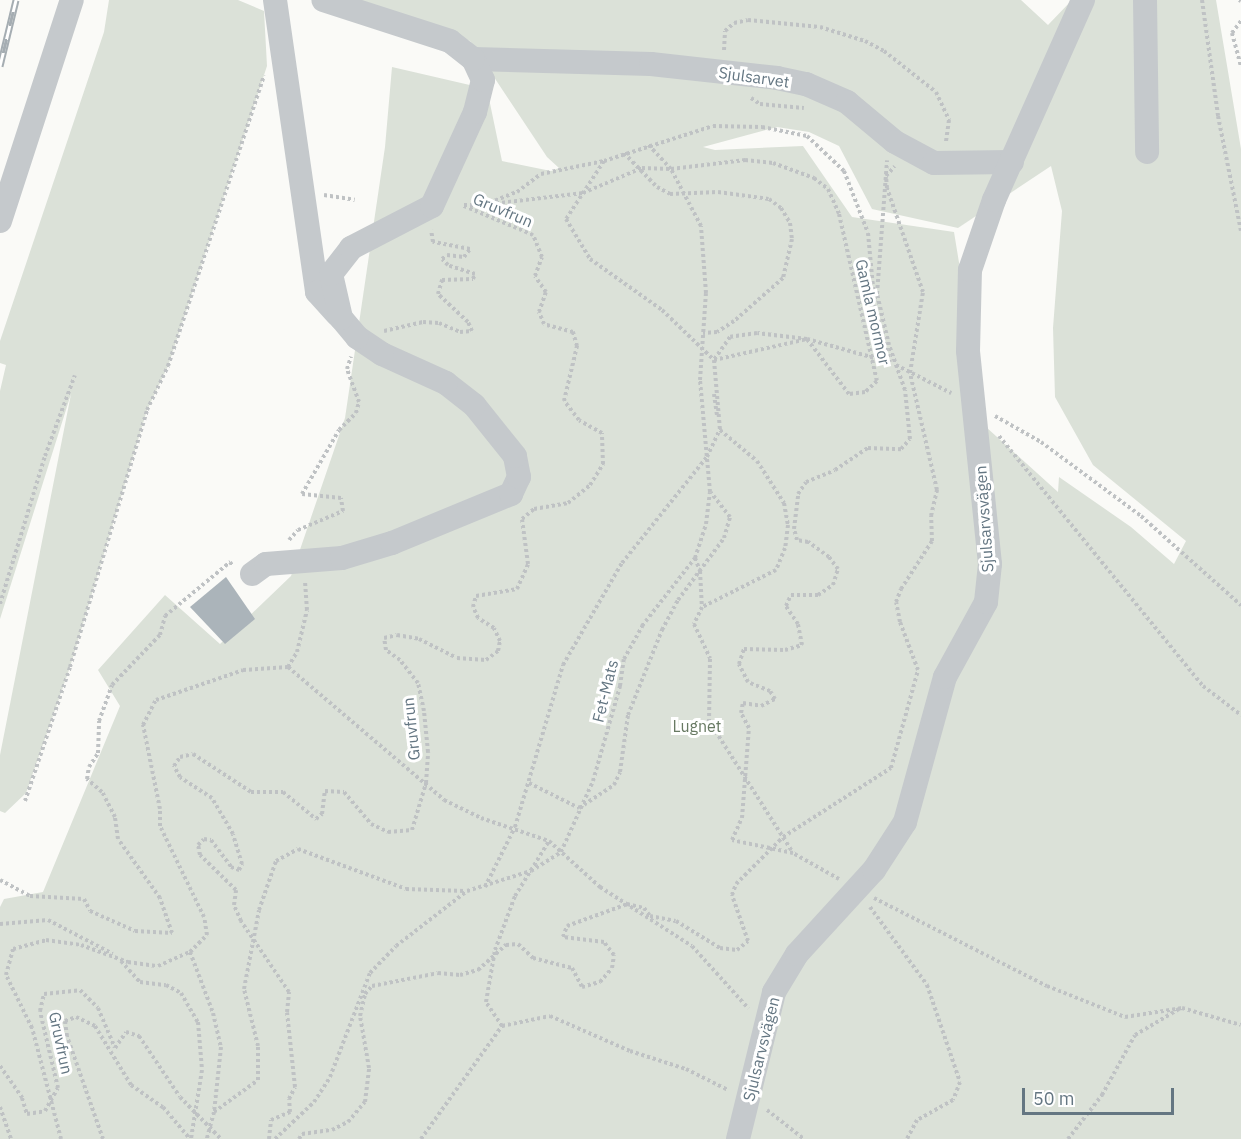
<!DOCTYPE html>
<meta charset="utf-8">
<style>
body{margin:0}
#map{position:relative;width:1241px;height:1139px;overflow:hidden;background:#fafaf7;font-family:"IBM Plex Sans",sans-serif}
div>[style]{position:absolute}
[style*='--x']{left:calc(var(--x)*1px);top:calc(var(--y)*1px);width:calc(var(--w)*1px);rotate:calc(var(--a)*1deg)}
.green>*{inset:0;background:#dbe1d8}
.building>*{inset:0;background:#abb4ba}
.path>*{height:4px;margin-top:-2px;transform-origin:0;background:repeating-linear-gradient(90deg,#bfc2c4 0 3px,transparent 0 6px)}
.minor>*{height:24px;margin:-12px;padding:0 12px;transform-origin:12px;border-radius:12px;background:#c5c9cc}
.rail>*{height:7px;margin-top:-3.5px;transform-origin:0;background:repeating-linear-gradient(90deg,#fff 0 14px,#a5adb2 0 28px);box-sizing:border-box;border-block:2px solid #a5adb2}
span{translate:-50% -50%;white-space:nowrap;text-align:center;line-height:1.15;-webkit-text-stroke:6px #fff;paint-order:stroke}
.street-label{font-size:16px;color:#647682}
.park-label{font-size:16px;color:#687a63}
.scale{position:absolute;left:1022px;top:1088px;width:152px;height:27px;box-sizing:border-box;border:3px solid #647682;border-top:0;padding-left:8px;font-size:18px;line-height:21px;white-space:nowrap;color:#647682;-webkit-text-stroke:4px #fff;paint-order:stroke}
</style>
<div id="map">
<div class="green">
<i style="clip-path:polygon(109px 0,238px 0,264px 11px,267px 66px,168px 366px,147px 410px,70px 667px,26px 793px,5px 813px,0 811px,0 755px,71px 394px,0 619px,0 391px,6px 365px,0 363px,0 341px,104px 32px)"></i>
<i style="clip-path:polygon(evenodd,359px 0,1021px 0,1048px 25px,1072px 0,1216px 0,1241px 149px,1241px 1139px,0 1139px,0 907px,4px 899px,43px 892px,120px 706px,98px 670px,165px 595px,220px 644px,291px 576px,345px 418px,385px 147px,392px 67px,487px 89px,502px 161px,551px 171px,559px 168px,547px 157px,470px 41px,359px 0,777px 127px,809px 132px,839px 146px,872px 209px,958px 228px,1051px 166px,1062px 211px,1053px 328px,1055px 397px,1093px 465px,1186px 541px,1174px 564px,1131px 527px,1059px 477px,1058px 492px,986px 427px,954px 232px,852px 217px,803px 146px,715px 150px,703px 147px,777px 127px)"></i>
</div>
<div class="building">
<i style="clip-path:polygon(226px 577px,255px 619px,225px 644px,190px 607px)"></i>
</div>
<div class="path">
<i style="--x:1202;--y:0;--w:117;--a:82.1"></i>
<i style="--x:1218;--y:116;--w:117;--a:78.7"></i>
<i style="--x:1239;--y:0;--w:2;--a:27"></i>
<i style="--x:1241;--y:21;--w:15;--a:127"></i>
<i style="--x:1232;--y:33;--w:35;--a:75"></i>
<i style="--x:724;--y:50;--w:19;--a:-87"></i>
<i style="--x:725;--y:31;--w:12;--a:-42"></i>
<i style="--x:734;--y:23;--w:14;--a:-12"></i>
<i style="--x:748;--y:20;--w:72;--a:5.6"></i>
<i style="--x:820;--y:27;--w:47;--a:17.3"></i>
<i style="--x:865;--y:41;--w:21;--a:28"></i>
<i style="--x:884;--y:51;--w:66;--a:38.3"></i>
<i style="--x:936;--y:92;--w:31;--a:65"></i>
<i style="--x:949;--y:120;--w:22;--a:98"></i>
<i style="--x:751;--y:98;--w:11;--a:34"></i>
<i style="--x:760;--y:104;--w:44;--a:5.2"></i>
<i style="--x:624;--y:153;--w:47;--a:45.9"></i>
<i style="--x:657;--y:187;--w:15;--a:28"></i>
<i style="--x:670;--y:194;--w:48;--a:-2.4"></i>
<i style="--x:718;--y:192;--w:51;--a:7.8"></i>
<i style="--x:769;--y:199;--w:15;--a:37"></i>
<i style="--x:781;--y:208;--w:17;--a:59"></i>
<i style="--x:790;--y:223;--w:16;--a:83"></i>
<i style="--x:792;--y:239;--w:40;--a:103"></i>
<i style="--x:783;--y:278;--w:65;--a:138.7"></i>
<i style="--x:734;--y:321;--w:20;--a:147"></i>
<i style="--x:717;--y:332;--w:14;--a:176"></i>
<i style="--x:604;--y:161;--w:69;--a:123.2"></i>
<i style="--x:566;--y:219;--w:47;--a:59"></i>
<i style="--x:590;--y:259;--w:88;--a:35.3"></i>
<i style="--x:662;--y:310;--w:72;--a:43.9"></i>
<i style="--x:324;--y:195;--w:31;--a:9"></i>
<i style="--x:464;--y:205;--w:20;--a:0"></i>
<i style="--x:484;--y:205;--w:35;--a:-22"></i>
<i style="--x:517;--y:192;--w:30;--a:-37"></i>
<i style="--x:541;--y:174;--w:64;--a:-11.7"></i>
<i style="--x:604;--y:161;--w:114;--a:-17.8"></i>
<i style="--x:713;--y:126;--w:49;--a:1.2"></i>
<i style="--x:762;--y:127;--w:46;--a:11.3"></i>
<i style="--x:807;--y:136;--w:51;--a:43.4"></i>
<i style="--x:844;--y:171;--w:66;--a:68.8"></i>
<i style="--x:868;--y:233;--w:75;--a:84.7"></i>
<i style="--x:875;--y:308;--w:56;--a:74.5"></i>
<i style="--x:484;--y:205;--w:100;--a:-6.9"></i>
<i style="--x:583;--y:193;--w:64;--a:-23"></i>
<i style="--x:642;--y:168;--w:29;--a:2"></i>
<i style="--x:671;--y:169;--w:75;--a:-6.9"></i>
<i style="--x:745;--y:160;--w:28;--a:6"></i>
<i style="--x:773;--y:163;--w:44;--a:20.1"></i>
<i style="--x:814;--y:178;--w:18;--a:38"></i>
<i style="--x:828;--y:189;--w:27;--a:66"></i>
<i style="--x:839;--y:214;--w:171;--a:77.2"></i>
<i style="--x:877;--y:381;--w:16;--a:137"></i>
<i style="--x:865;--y:392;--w:16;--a:173"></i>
<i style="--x:849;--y:394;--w:69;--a:-127.4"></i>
<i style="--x:807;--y:339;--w:50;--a:-173.2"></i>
<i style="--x:757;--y:333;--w:27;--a:172"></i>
<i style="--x:730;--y:337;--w:28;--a:125"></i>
<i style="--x:714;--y:360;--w:70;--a:85.1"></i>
<i style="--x:720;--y:430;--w:48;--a:40"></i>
<i style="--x:757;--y:461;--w:50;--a:57.3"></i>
<i style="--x:784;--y:503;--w:22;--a:80"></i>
<i style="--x:788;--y:525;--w:23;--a:97"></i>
<i style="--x:785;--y:548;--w:24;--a:112"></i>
<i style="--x:776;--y:570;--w:83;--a:153.4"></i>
<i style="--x:384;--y:331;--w:40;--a:-13"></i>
<i style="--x:423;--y:322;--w:16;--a:4"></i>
<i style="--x:439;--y:323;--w:23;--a:23"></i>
<i style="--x:460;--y:332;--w:12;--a:-5"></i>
<i style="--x:472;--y:331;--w:10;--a:-114"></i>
<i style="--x:468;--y:322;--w:41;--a:-137"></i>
<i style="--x:438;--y:294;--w:15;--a:-74"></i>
<i style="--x:442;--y:280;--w:31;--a:-2"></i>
<i style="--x:473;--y:279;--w:5;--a:-68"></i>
<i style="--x:475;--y:274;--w:28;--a:-162"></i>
<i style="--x:448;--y:265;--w:8;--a:-135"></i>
<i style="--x:442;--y:259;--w:6;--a:-39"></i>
<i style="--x:447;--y:255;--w:17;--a:7"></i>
<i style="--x:464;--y:257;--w:10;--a:-53"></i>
<i style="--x:470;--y:249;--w:38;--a:-169"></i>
<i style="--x:433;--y:242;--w:12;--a:-99"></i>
<i style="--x:714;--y:360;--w:95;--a:-12.7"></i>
<i style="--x:807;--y:339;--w:85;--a:15.7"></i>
<i style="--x:896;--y:365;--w:62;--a:27"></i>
<i style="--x:714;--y:394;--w:22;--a:82"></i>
<i style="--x:995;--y:416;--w:53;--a:29.5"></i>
<i style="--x:1041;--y:442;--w:124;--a:36.5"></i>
<i style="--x:1141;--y:516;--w:134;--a:41.7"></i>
<i style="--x:999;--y:436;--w:323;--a:50.8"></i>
<i style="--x:1203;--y:686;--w:48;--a:37.3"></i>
<i style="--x:289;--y:540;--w:13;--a:-48"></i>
<i style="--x:298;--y:530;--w:49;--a:-22.9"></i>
<i style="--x:343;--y:511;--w:13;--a:-99"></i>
<i style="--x:341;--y:498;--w:39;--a:-174"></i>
<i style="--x:302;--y:494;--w:74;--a:-60"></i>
<i style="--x:339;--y:430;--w:24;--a:-45"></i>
<i style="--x:356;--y:413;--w:11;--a:-75"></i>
<i style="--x:359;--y:402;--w:35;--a:-110"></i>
<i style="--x:347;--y:369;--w:13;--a:-72"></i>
<i style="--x:695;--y:558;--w:14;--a:69"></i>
<i style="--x:700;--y:571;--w:36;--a:87"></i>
<i style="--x:702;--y:607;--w:19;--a:115"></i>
<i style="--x:694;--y:624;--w:38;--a:65"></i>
<i style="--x:710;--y:659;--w:62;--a:90.9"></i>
<i style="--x:709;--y:721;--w:156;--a:57.5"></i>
<i style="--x:0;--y:604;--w:155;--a:-73.1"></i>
<i style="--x:45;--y:456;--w:86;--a:-69.7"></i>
<i style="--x:288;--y:667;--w:17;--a:-59"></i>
<i style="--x:297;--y:652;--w:43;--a:-76.6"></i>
<i style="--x:307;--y:610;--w:29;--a:-94"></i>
<i style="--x:529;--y:783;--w:56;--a:26.6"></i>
<i style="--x:579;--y:808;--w:42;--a:-33.3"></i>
<i style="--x:614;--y:785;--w:14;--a:-65"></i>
<i style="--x:620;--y:772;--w:58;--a:-82"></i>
<i style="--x:628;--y:715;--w:92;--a:-68.2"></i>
<i style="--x:662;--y:630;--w:34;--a:-62"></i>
<i style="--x:678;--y:600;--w:77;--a:-53.4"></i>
<i style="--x:724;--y:538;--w:22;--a:-74"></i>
<i style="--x:730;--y:517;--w:31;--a:-128"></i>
<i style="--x:25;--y:801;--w:141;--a:-71.4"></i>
<i style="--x:70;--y:667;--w:268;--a:-73.3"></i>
<i style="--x:147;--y:410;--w:49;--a:-64.5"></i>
<i style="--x:168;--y:366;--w:306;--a:-71.7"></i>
<i style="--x:839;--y:879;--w:53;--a:-150.5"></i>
<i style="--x:793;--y:853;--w:62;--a:-168"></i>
<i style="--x:732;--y:840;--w:24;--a:-66"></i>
<i style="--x:742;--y:818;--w:90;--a:-85.6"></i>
<i style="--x:749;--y:728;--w:17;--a:-118"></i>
<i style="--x:741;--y:713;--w:10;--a:-79"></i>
<i style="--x:743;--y:703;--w:18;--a:9"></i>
<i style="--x:761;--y:706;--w:16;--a:-27"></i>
<i style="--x:775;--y:699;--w:9;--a:-122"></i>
<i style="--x:770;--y:691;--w:24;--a:-158"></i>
<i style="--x:748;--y:682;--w:20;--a:-117"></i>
<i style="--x:739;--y:664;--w:16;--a:-72"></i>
<i style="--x:744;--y:649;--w:41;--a:1.4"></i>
<i style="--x:785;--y:650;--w:18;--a:-16"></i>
<i style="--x:802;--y:645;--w:21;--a:-101"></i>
<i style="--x:798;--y:624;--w:22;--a:-124"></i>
<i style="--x:786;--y:606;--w:12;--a:-66"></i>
<i style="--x:791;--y:595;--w:27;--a:0"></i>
<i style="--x:818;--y:595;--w:18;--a:-34"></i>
<i style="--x:833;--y:585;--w:17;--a:-73"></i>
<i style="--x:838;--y:569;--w:15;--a:-127"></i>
<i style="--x:829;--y:557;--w:26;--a:-144"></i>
<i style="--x:808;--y:542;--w:11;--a:-170"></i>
<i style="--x:797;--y:540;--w:11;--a:-105"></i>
<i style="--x:794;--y:529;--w:35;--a:-83"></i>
<i style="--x:798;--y:494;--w:14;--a:-56"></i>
<i style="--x:806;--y:482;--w:31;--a:-22"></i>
<i style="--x:835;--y:470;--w:40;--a:-34"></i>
<i style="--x:868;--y:448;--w:33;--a:2"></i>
<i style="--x:901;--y:449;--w:13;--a:-48"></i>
<i style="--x:910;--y:439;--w:49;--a:-95.8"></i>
<i style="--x:905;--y:390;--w:48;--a:-109.6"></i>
<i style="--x:889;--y:345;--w:52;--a:-103.2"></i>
<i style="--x:877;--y:294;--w:134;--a:-85.7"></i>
<i style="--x:0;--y:880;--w:34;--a:28"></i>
<i style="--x:30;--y:896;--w:54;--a:3.2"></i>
<i style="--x:84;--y:899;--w:13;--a:63"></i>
<i style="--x:90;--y:911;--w:49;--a:24"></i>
<i style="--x:135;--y:931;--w:37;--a:3"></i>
<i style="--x:172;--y:933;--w:37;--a:-109"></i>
<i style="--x:160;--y:898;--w:72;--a:-125.4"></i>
<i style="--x:118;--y:839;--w:22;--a:-98"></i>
<i style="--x:115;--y:817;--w:28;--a:-117"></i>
<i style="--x:102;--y:792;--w:20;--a:-139"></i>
<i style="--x:87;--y:779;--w:12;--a:-81"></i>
<i style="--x:89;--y:767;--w:17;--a:-57"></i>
<i style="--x:98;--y:753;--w:32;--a:-88"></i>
<i style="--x:99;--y:721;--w:38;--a:-70"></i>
<i style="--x:112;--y:685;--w:69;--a:-46.2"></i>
<i style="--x:160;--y:635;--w:20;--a:-75"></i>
<i style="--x:165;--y:616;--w:85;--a:-39.7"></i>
<i style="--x:230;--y:562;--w:4;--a:56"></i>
<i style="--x:485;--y:887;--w:67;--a:-63.4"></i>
<i style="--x:515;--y:827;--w:169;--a:-73.5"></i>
<i style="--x:563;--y:665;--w:118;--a:-60"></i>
<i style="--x:622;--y:563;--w:136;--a:-51.3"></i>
<i style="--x:707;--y:457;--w:31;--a:-65"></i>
<i style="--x:874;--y:898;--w:194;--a:27"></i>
<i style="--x:1047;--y:986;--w:84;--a:21.7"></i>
<i style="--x:1125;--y:1017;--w:58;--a:-9"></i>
<i style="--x:1182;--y:1008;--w:61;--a:16.1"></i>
<i style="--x:870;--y:907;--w:97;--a:53.8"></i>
<i style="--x:927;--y:985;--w:102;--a:71.2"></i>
<i style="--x:960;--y:1082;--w:19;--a:111"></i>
<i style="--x:953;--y:1100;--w:41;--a:150.9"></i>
<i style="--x:917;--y:1120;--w:21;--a:118"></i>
<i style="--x:0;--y:924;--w:48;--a:-4.8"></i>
<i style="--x:48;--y:920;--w:73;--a:27.6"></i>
<i style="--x:190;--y:952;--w:65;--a:69.3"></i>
<i style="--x:213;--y:1013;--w:35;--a:77"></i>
<i style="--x:221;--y:1047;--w:65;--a:96.1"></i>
<i style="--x:214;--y:1112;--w:28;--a:105"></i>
<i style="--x:121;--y:961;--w:28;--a:48"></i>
<i style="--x:140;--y:982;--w:26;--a:7"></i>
<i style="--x:166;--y:985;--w:17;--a:28"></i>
<i style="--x:181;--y:993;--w:34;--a:60"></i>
<i style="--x:198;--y:1022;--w:48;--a:85.2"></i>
<i style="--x:202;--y:1070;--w:70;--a:99.1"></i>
<i style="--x:502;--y:1026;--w:29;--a:-124"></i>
<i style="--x:486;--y:1002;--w:53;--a:-80.2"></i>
<i style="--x:495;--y:950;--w:58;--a:-69.7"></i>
<i style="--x:515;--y:896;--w:65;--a:-58.3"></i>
<i style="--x:0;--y:1066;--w:39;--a:55"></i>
<i style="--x:22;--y:1098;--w:17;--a:73"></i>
<i style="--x:27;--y:1114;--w:18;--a:-9"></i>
<i style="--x:45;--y:1111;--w:26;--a:-61"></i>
<i style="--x:58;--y:1088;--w:79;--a:-103.2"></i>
<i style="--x:40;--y:1011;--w:17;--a:-77"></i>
<i style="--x:44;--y:994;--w:36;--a:-6"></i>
<i style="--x:80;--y:990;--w:25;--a:45"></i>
<i style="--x:98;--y:1008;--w:43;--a:67"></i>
<i style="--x:115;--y:1048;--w:19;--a:-55"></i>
<i style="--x:126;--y:1032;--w:14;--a:17"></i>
<i style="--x:139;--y:1036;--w:73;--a:56.1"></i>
<i style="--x:180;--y:1097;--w:59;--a:45.7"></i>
<i style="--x:0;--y:1107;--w:34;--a:71"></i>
<i style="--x:767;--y:1110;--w:47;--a:38.1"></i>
<i style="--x:214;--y:1112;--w:54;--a:-36"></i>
<i style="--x:258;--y:1080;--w:34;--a:-90"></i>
<i style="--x:258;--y:1046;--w:59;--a:-103.8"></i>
<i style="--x:244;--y:989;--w:80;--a:-79.2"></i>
<i style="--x:259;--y:910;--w:52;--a:-70.9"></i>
<i style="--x:276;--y:861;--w:25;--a:-29"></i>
<i style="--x:298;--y:849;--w:115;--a:20.3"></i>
<i style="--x:406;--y:889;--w:59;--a:1.9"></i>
<i style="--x:61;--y:1139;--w:115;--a:-104.6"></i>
<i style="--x:32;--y:1028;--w:59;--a:-116.1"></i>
<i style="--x:6;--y:975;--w:27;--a:-75"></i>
<i style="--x:13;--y:949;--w:34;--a:-15"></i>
<i style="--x:46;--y:940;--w:35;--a:8"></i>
<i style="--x:81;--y:945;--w:50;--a:19.9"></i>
<i style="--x:128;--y:962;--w:30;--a:8"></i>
<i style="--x:158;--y:966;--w:35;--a:-24"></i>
<i style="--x:190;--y:952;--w:24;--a:-45"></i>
<i style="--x:207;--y:935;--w:18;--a:-99"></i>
<i style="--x:204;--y:917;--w:101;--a:-115.8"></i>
<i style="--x:160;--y:826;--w:17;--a:-90"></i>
<i style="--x:160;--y:809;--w:86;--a:-101.4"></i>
<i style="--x:143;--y:725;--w:28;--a:-63"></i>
<i style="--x:156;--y:700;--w:92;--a:-19"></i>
<i style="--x:243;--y:670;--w:45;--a:-3.8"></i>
<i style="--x:288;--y:667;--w:205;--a:40.4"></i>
<i style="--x:444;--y:800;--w:41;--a:25.9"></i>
<i style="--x:481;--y:818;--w:72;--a:18.7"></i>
<i style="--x:549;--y:841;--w:69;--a:42"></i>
<i style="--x:600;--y:887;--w:109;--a:32.7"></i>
<i style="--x:692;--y:946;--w:84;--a:47.9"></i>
<i style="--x:103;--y:1139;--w:109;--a:-109.3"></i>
<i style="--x:67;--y:1036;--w:15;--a:-98"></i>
<i style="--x:65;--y:1021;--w:12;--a:-20"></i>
<i style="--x:76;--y:1017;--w:21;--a:25"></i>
<i style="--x:95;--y:1026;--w:69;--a:58.6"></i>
<i style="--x:131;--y:1085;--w:39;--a:35"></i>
<i style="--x:163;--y:1107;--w:42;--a:49.8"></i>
<i style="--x:269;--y:1139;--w:19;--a:-84"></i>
<i style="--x:271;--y:1120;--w:21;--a:-23"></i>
<i style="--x:290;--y:1112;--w:13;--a:-94"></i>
<i style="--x:289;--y:1099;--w:13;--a:-63"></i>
<i style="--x:295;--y:1087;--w:75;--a:-96.1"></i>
<i style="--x:287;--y:1012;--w:20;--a:-84"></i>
<i style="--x:289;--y:992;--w:86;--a:-124.1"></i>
<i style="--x:241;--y:921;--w:17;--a:-114"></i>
<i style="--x:234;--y:905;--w:15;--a:-82"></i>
<i style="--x:236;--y:890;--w:50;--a:-135.8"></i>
<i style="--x:200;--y:855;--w:10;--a:-101"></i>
<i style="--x:198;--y:845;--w:8;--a:-45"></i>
<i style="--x:204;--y:839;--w:7;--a:8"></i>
<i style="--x:211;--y:840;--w:34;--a:53"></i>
<i style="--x:231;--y:867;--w:9;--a:21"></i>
<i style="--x:239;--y:870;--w:7;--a:-63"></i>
<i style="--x:242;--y:864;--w:31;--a:-107"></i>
<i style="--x:233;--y:834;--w:42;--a:-120.3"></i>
<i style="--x:212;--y:798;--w:38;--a:-147"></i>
<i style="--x:180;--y:777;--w:13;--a:-119"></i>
<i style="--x:174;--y:766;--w:11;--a:-56"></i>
<i style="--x:180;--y:757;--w:13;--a:-13"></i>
<i style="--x:193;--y:754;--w:69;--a:33.2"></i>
<i style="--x:251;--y:792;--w:32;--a:0"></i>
<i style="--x:283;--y:792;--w:43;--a:39.3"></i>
<i style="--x:316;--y:819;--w:8;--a:-40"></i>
<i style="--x:322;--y:814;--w:23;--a:-83"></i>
<i style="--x:325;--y:791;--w:19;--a:3"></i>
<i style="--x:344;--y:792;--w:42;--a:49.8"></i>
<i style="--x:371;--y:824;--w:19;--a:25"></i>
<i style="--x:388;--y:832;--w:24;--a:-5"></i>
<i style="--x:412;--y:830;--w:49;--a:-73.4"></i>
<i style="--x:426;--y:783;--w:31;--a:-86"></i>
<i style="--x:428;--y:752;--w:41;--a:-95.6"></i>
<i style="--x:424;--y:711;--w:29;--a:-102"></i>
<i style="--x:418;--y:683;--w:29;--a:-128"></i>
<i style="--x:400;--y:660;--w:17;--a:-144"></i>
<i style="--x:386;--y:650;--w:12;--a:-99"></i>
<i style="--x:384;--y:638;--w:13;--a:-13"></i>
<i style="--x:397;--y:635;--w:22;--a:10"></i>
<i style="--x:419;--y:639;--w:42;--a:26.6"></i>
<i style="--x:457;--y:658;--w:29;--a:4"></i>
<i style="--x:486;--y:660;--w:15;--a:-37"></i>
<i style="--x:498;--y:651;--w:10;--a:-79"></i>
<i style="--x:500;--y:641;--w:14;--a:-115"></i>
<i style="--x:494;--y:628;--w:19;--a:-148"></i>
<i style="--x:478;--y:618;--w:12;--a:-114"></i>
<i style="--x:473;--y:607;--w:11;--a:-75"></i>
<i style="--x:476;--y:596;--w:42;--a:-9.7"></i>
<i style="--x:517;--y:589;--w:27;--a:-66"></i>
<i style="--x:528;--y:564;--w:45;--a:-97.6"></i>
<i style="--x:522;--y:519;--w:16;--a:-40"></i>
<i style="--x:534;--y:509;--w:35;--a:-10"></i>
<i style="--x:568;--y:503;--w:28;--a:-39"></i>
<i style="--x:590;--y:485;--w:25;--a:-58"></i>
<i style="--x:603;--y:464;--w:31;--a:-92"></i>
<i style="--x:602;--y:433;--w:26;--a:-151"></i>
<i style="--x:579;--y:420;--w:24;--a:-128"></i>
<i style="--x:564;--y:401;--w:57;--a:-76.7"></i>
<i style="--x:577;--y:346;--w:15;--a:-106"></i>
<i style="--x:573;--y:332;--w:30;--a:-165"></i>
<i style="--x:544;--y:324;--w:13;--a:-113"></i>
<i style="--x:539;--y:312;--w:21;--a:-71"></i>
<i style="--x:546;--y:292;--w:19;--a:-125"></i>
<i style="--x:535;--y:276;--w:20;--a:-70"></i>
<i style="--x:542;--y:257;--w:24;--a:-112"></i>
<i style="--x:533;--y:235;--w:77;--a:-157.1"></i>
<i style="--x:275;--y:1139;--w:54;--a:-43.5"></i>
<i style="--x:314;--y:1102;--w:30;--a:-57"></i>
<i style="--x:330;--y:1077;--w:111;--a:-69"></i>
<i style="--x:370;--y:973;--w:37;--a:-46"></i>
<i style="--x:396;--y:946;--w:90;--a:-37.8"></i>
<i style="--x:467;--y:891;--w:67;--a:-17.4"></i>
<i style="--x:531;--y:871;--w:36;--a:-32"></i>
<i style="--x:561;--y:852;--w:78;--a:-65.7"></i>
<i style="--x:593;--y:781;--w:99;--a:-74.1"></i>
<i style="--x:620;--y:686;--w:27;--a:-82"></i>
<i style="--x:624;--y:659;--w:38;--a:-61"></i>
<i style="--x:642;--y:626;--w:86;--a:-52.1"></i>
<i style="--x:695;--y:558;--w:36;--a:-72"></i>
<i style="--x:706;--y:524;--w:32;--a:-83"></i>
<i style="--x:710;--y:492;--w:112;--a:-95.1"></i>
<i style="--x:700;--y:380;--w:87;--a:-86.1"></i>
<i style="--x:706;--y:293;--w:67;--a:-94.3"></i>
<i style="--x:701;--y:226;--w:64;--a:-117.8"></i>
<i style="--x:671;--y:169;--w:34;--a:-133"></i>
<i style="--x:299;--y:1139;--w:6;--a:-59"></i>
<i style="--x:302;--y:1134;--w:30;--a:-8"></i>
<i style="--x:332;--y:1130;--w:18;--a:-27"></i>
<i style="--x:348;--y:1122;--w:26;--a:-50"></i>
<i style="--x:365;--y:1102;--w:34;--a:-83"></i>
<i style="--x:369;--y:1068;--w:53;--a:-99.8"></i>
<i style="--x:360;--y:1016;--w:23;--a:-77"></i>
<i style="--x:365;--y:994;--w:11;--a:-49"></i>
<i style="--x:372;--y:986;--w:67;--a:-11.1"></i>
<i style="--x:438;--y:973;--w:22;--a:5"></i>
<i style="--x:460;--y:975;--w:19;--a:-16"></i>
<i style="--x:478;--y:970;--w:38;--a:-42"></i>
<i style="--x:506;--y:945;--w:12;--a:-5"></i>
<i style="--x:518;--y:944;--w:21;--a:43"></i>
<i style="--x:533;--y:958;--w:40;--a:14.4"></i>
<i style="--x:572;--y:968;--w:21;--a:62"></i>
<i style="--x:582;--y:987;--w:19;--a:-16"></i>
<i style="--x:600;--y:982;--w:18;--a:-49"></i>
<i style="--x:612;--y:968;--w:13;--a:-81"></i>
<i style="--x:614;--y:955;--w:16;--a:-128"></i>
<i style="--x:604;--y:942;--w:41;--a:-173"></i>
<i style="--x:563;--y:937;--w:12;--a:-70"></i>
<i style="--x:567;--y:926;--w:64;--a:-20.1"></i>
<i style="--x:627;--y:904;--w:17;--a:13"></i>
<i style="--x:644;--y:908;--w:10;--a:53"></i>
<i style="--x:650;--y:916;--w:26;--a:11"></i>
<i style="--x:676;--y:921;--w:52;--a:31.5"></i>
<i style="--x:720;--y:948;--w:17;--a:7"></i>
<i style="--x:737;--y:950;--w:14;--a:-39"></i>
<i style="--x:748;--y:941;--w:49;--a:-109.2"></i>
<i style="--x:732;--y:895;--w:12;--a:-70"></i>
<i style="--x:736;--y:884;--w:66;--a:-45"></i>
<i style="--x:783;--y:837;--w:128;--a:-32.6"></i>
<i style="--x:891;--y:768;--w:102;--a:-74.6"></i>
<i style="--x:918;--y:670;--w:51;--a:-110.6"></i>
<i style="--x:900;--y:622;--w:20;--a:-101"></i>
<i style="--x:896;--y:602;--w:14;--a:-69"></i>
<i style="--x:901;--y:589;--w:57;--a:-57.1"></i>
<i style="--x:932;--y:541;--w:25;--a:-92"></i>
<i style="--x:931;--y:516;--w:27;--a:-77"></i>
<i style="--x:937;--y:490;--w:120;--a:-103"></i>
<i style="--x:910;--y:373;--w:82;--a:-80.9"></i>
<i style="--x:923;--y:292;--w:110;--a:-109.1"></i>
<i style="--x:887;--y:188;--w:12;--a:-95"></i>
<i style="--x:886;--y:176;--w:13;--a:-48"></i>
<i style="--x:421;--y:1139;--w:139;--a:-54.4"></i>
<i style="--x:502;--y:1026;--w:49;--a:-11.8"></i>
<i style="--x:550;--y:1016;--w:87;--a:23.6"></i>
<i style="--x:630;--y:1051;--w:59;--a:17.8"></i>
<i style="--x:686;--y:1069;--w:47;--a:26.6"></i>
<i style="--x:1068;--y:1139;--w:56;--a:-52.3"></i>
<i style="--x:1102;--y:1095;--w:68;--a:-61.2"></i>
<i style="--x:1135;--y:1035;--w:51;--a:-30.6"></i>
</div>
<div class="minor">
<i style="--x:275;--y:0;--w:295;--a:81.8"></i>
<i style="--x:317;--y:292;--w:30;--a:48"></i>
<i style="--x:1145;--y:0;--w:152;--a:89.2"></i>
<i style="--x:473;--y:59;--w:178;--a:1.6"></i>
<i style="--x:651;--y:64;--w:127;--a:6.3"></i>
<i style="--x:777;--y:78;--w:30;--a:12"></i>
<i style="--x:806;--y:84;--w:45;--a:23.7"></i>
<i style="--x:847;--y:102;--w:62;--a:39.8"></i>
<i style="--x:895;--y:142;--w:44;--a:28.3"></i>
<i style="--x:934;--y:163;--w:78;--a:-0.7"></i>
<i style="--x:0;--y:221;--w:232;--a:-72"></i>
<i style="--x:252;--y:574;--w:17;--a:-36"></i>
<i style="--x:266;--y:564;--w:76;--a:-4.5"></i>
<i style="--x:342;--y:558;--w:52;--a:-16.7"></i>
<i style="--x:392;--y:543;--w:129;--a:-22.4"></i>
<i style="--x:511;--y:494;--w:19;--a:-65"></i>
<i style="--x:519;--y:477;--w:21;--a:-101"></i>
<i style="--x:515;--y:456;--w:65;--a:-128.8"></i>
<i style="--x:474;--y:405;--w:36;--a:-142"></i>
<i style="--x:446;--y:383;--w:70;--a:-155.6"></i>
<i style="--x:382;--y:354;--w:30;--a:-146"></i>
<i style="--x:357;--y:337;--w:25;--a:-130"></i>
<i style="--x:341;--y:318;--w:45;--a:-102.8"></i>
<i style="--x:331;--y:274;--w:33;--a:-52"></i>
<i style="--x:351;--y:248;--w:91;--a:-27.4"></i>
<i style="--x:432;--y:206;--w:103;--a:-65.4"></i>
<i style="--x:475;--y:112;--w:33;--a:-76"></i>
<i style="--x:483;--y:80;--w:23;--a:-115"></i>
<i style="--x:473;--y:59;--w:29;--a:-142"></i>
<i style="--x:450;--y:41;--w:133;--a:-162.1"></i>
<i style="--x:738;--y:1139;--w:151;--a:-76.2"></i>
<i style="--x:774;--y:992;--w:44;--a:-58.8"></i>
<i style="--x:797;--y:954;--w:114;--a:-47.5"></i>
<i style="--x:874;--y:870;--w:57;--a:-57.1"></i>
<i style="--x:905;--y:822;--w:150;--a:-74.6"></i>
<i style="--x:945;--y:677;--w:85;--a:-61.3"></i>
<i style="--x:986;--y:602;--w:38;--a:-84"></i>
<i style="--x:990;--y:564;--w:214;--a:-95.9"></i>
<i style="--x:968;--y:351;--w:81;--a:-88.6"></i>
<i style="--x:970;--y:270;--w:74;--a:-71.1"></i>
<i style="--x:994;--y:200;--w:219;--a:-66"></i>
</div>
<div class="rail">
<i style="--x:0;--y:66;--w:68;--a:-76.4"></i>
</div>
<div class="street-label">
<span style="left:754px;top:77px;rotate:8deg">Sjulsarvet</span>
<span style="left:503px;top:210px;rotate:23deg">Gruvfrun</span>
<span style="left:873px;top:312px;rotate:77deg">Gamla mormor</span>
<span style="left:984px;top:519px;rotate:-94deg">Sjulsarvsvägen</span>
<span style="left:605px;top:691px;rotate:-76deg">Fet-Mats</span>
<span style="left:411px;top:729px;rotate:-96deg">Gruvfrun</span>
<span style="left:61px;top:1043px;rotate:78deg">Gruvfrun</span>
<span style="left:761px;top:1049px;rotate:-76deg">Sjulsarvsvägen</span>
</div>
<div class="park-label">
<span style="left:697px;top:726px">Lugnet</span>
</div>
<div class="scale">50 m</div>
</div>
